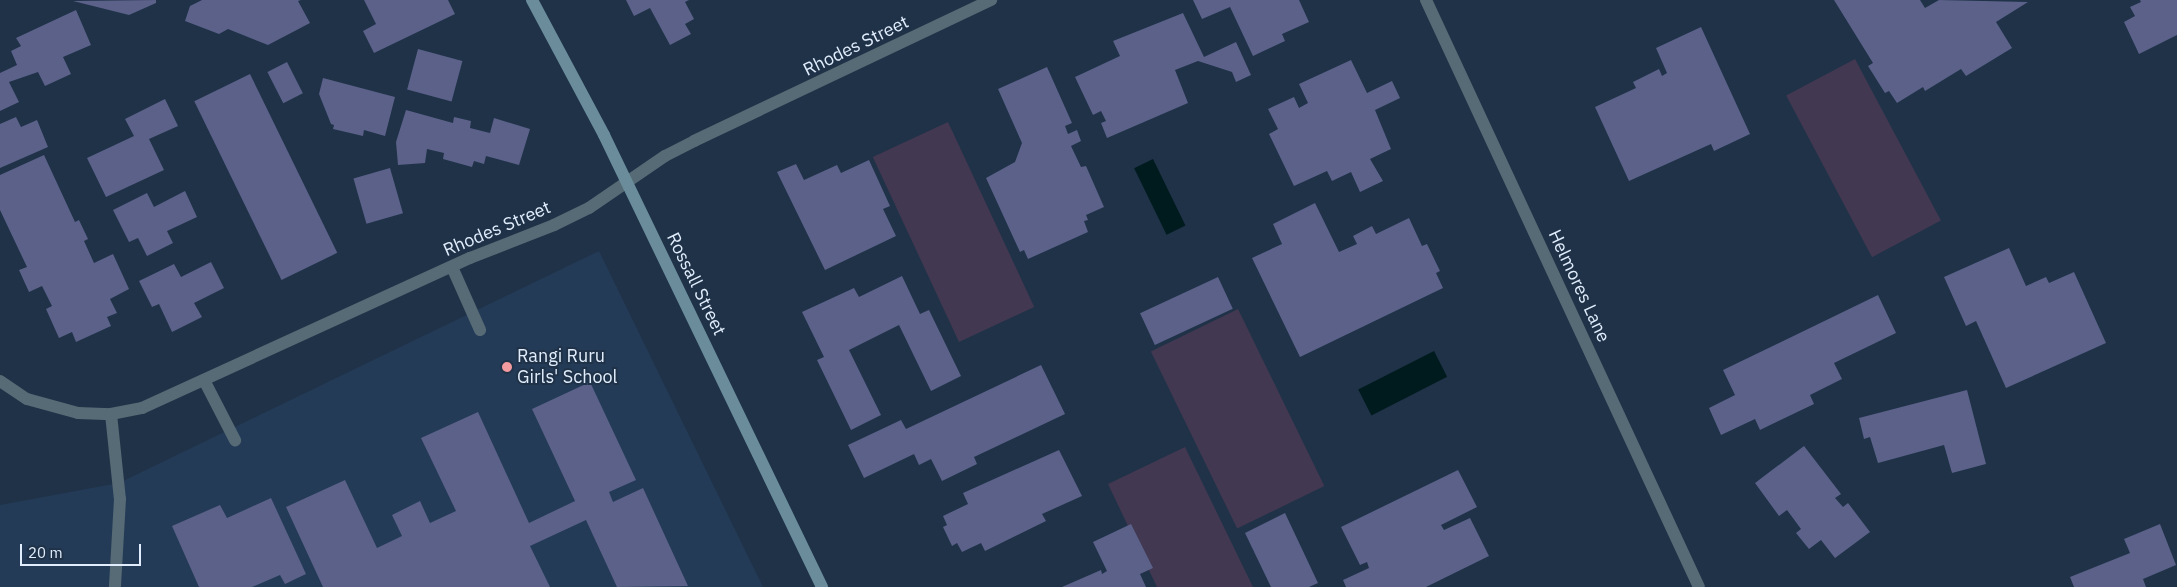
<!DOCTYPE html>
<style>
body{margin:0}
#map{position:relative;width:2177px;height:587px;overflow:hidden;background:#1f3248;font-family:"IBM Plex Sans",sans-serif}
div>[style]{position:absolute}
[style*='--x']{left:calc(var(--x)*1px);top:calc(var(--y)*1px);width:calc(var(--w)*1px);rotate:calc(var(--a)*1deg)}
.built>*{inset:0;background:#243b57}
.green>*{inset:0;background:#423851;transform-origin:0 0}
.water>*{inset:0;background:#001b1e;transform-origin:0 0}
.building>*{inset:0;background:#5b6189;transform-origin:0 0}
.lane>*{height:12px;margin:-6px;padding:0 6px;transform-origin:6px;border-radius:6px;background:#566b75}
.street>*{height:12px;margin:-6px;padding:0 6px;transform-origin:6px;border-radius:6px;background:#566b75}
.secondary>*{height:12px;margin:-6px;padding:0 6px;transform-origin:6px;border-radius:6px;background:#6a8c9b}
.dots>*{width:14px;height:14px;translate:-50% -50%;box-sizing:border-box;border:2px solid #1f3248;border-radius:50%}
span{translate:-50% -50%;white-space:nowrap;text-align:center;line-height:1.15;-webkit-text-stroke:4px #1f3248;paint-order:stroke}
.street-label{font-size:18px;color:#e1edfc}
.poi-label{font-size:18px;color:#e1edfc}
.left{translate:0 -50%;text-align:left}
.scale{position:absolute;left:20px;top:544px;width:121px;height:22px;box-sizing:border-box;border:2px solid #e1edfc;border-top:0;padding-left:6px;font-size:15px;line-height:18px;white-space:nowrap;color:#e1edfc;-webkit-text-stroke:4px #1f3248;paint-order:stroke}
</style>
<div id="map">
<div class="built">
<i style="clip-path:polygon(599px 251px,763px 587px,0 587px,0 505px,119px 483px)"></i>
</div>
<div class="green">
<i style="left:1855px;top:59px;width:183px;height:78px;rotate:62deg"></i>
<i style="left:948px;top:122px;width:204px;height:83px;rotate:65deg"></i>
<i style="left:1238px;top:309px;width:197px;height:97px;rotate:64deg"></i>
<i style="clip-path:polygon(1185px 447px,1253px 587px,1157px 587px,1108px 484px)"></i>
</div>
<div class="water">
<i style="left:1153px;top:159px;width:74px;height:21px;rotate:64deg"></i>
<i style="left:1434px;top:351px;width:29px;height:85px;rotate:63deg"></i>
</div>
<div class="building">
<i style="clip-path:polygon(156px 0,156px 3px,129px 15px,73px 1px)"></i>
<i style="clip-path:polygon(202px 0,301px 0,298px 1px,310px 23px,268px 45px,228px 29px,219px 34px,185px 21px,190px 6px)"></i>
<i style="clip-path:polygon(364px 0,448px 0,455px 14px,374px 53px,363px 31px,376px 24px)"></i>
<i style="clip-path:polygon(626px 0,689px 0,685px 2px,694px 19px,685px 24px,691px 34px,670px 45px,650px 8px,634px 16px)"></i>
<i style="clip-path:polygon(1193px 0,1299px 0,1309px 22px,1282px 34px,1285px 41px,1253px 56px,1230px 7px,1202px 19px)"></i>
<i style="clip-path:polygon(1834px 0,1920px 0,1925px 8px,1939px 0,2028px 2px,1996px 22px,2012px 48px,1966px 76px,1961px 69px,1925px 91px,1923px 87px,1897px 103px,1889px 91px,1885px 93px,1868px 66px,1873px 63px)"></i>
<i style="clip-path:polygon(2140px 0,2177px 0,2177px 35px,2139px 54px,2124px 22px,2135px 16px,2130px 7px,2141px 2px)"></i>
<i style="clip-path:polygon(76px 10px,91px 45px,63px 57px,71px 74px,45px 86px,38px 72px,9px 82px,19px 102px,0 111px,0 73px,17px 65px,11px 51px,21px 46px,16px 38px)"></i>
<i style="clip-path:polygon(1183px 13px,1204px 57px,1236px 42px,1251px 75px,1236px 82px,1232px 72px,1198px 61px,1175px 70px,1188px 103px,1107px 138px,1101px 123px,1106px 121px,1101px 111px,1093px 115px,1075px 77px,1120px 56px,1113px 41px)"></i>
<i style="clip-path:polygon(1701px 27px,1750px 134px,1714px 151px,1711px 144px,1629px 181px,1595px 107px,1636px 88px,1633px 82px,1659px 69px,1662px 76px,1667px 73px,1656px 48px)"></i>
<i style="left:418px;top:49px;width:46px;height:42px;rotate:15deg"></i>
<i style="clip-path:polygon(1351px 60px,1367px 93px,1392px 81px,1400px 98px,1375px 110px,1391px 149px,1370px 159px,1383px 181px,1360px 192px,1351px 172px,1332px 181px,1327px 171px,1294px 186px,1269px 134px,1278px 129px,1268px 109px,1294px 97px,1299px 108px,1308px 103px,1299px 84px)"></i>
<i style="left:287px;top:62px;width:35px;height:22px;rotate:63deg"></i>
<i style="clip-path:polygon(1047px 67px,1072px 123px,1065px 126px,1068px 134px,1077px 130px,1081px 141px,1071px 146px,1081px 167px,1086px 166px,1104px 207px,1086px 215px,1088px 220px,1084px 221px,1088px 232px,1028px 259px,1024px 250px,1020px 252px,986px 178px,1015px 162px,1022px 143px,998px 89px)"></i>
<i style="left:250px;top:74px;width:199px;height:62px;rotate:64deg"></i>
<i style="clip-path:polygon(323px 78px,395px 97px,385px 136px,364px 130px,363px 136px,333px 129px,334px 125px,331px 124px,319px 94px)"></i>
<i style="clip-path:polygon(165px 99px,178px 126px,149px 139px,164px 170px,106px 197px,87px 158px,134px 136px,125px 119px)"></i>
<i style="clip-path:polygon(406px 110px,453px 123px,454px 117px,471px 121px,470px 128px,490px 133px,494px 118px,530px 129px,519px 165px,486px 156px,484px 164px,474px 161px,472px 167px,443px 159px,444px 153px,427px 149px,425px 163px,398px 165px,396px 142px)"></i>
<i style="clip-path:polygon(16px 117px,21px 127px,37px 120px,48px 147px,0 168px,0 124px)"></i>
<i style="clip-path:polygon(44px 155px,75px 222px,79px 220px,88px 239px,84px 241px,94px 263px,113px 254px,129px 289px,110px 299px,117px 313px,107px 317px,111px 326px,76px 342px,72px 332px,59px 338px,46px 309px,52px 306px,42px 286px,29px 292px,19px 270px,27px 267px,0 210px,0 175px)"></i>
<i style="clip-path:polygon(869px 160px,890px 206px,883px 209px,896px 236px,825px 270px,777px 172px,796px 164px,804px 180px,837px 165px,841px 173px)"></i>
<i style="left:390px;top:168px;width:47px;height:38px;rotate:74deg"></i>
<i style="clip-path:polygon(185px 191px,197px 217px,167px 231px,173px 243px,147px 256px,138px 238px,129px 242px,113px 210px,147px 193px,154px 207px)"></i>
<i style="clip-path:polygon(1315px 203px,1339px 252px,1357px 244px,1353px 236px,1372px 226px,1376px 234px,1409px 218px,1422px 246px,1427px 244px,1440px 271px,1436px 273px,1443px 288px,1300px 357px,1252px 258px,1282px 244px,1273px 224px)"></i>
<i style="clip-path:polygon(2009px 248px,2026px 286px,2046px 277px,2049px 283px,2074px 272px,2106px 343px,2006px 388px,1976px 321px,1966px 326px,1944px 277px)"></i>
<i style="clip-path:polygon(211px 262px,224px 288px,194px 303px,202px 317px,172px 332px,159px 304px,152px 307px,139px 281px,174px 264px,181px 277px)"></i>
<i style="clip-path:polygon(902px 276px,920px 314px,929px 310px,961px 376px,931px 391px,899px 325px,849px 350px,881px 415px,851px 430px,817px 360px,824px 357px,802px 312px,854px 288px,859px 297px)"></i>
<i style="left:1218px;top:277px;width:35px;height:86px;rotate:65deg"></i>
<i style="clip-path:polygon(1878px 295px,1896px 333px,1834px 363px,1842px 379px,1810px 395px,1814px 404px,1760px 430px,1755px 419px,1721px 435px,1709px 408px,1735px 395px,1723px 370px)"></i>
<i style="clip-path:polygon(1041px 365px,1065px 414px,974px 457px,977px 464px,942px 481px,931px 459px,919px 465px,914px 454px,864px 478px,848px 445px,901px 420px,906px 429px)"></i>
<i style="clip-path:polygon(590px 382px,636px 480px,609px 492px,613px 502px,643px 488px,688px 586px,617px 587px,586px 520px,530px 546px,550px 587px,323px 587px,286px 507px,345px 480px,377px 548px,402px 536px,392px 515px,420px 501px,430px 523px,456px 511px,421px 438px,478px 412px,529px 523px,575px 501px,532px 409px)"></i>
<i style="clip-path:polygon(1967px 390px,1986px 464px,1952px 473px,1944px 445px,1878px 463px,1870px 437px,1864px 439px,1859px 418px)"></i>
<i style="clip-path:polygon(1804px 446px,1841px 494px,1835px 498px,1843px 507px,1848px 503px,1870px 532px,1835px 558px,1821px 540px,1809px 549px,1796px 533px,1801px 529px,1787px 510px,1779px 516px,1755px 483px)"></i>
<i style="clip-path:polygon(1059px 450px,1082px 496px,1042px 514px,1046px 521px,985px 551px,981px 543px,962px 552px,957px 543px,952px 546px,943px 527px,947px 525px,943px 516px,968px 504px,963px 493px)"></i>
<i style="clip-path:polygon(1458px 470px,1477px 507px,1441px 525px,1444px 530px,1470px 518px,1489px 556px,1426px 587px,1346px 587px,1343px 580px,1369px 568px,1367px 562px,1360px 565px,1341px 527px)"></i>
<i style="clip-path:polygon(271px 498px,306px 574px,285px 584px,280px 575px,252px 587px,199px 587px,172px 526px,220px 505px,227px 518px)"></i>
<i style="clip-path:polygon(1285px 513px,1318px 583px,1309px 587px,1271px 587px,1245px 533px)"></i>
<i style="clip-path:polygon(1131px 524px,1153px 568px,1140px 574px,1146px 587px,1062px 587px,1101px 570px,1102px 574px,1107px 571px,1093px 542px)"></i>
<i style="clip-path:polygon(2160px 524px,2176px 565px,2143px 579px,2146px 587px,2074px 587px,2070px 577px,2130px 553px,2124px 539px)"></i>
</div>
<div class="lane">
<i style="--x:452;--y:267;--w:69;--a:66"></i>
<i style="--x:204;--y:380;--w:68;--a:62.7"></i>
<i style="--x:111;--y:414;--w:85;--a:84"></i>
<i style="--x:120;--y:499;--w:88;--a:93.3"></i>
</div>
<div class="street">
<i style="--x:1426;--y:0;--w:647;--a:65.06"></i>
<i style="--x:0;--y:381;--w:32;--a:34"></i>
<i style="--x:27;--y:399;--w:53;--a:15.4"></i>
<i style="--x:78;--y:413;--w:33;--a:2"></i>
<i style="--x:111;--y:414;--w:32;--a:-11"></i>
<i style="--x:142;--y:408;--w:361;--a:-24.6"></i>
<i style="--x:470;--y:258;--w:90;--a:-21.4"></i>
<i style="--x:554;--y:225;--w:39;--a:-26"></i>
<i style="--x:589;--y:208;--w:92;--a:-34.4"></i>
<i style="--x:665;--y:156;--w:33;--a:-27"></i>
<i style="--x:694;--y:141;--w:329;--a:-25.4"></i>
</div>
<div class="secondary">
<i style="--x:532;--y:0;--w:153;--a:61.9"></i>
<i style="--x:604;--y:135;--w:502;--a:64.25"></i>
</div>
<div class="dots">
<i style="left:507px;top:367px;background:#f49b9f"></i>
</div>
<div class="street-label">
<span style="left:856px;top:46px;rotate:-26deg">Rhodes Street</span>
<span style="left:497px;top:229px;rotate:-23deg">Rhodes Street</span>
<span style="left:696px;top:284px;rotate:64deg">Rossall Street</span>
<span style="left:1579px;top:286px;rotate:65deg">Helmores Lane</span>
</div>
<div class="poi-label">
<span class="left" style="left:517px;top:367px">Rangi Ruru<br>Girls' School</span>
</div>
<div class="scale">20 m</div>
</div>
